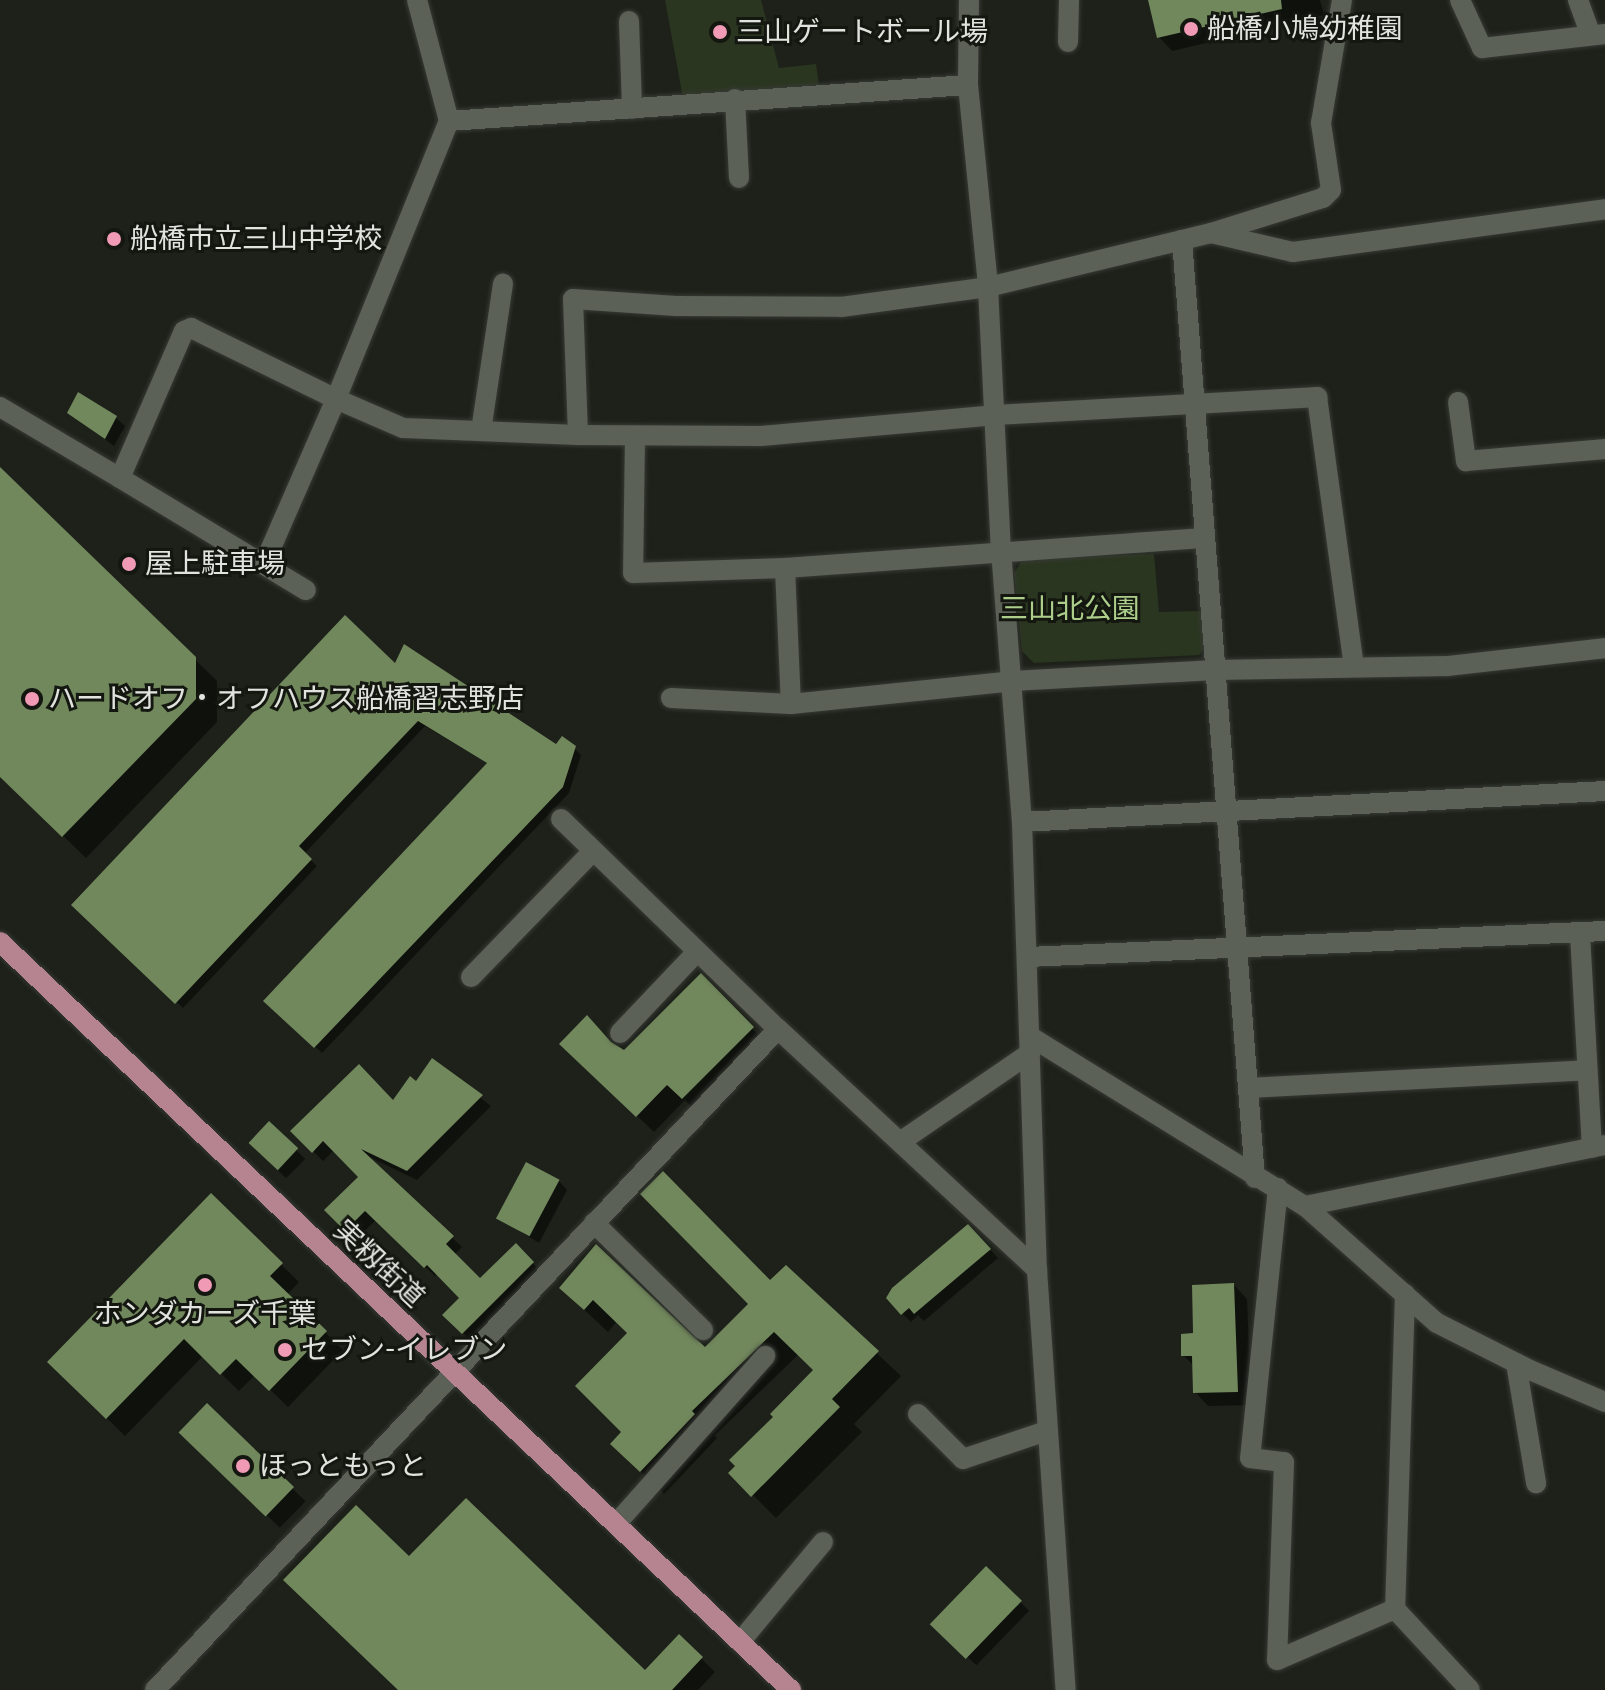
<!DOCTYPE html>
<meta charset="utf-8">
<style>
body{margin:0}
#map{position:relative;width:1605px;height:1690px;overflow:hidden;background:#1d2119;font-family:"Fira Sans Condensed","Noto Sans JP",sans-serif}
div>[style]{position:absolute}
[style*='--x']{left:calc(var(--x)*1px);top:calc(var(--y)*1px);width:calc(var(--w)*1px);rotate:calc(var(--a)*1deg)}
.green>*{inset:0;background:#2b3620}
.shadow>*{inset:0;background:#0007;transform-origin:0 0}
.building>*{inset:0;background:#71875c;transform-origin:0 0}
.roads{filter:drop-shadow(0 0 2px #373a35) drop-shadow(0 0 2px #373a35)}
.minor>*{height:20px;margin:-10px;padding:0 10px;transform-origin:10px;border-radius:10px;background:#5c6158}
.major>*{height:20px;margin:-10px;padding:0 10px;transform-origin:10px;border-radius:10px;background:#b68491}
.dots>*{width:22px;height:22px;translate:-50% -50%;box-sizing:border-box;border:4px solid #131710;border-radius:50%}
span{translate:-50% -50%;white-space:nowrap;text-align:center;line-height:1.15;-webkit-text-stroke:6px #131710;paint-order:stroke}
.poi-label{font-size:28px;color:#e0e3de}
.left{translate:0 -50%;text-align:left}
.park-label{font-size:28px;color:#adce8b}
.street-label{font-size:28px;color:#e0e3de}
</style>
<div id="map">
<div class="green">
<i style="clip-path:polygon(665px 0,761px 0,779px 68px,816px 64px,819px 86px,683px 98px)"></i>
<i style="clip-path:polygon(1154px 554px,1159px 612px,1205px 611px,1211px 640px,1199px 655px,1034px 663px,1022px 651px,1014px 573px,1023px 559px)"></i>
</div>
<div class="shadow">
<i style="clip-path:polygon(1150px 0,1320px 0,1324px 15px,1172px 51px,1159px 37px)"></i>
<i style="clip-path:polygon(69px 412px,116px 418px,125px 426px,114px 446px)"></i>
<i style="clip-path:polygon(0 470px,217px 681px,217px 722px,86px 858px,0 775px)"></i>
<i style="clip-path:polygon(395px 666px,556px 746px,574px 748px,581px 755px,569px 793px,322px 1053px,266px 1000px,489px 764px,425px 726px,304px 854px,317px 866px,183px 1008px,74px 905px)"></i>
<i style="clip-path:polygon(701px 975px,768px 1045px,699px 1114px,685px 1100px,654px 1132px,578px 1060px,614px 1046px,624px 1053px)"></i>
<i style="clip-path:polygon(433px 1061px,491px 1106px,417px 1180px,365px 1155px,462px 1247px,454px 1255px,480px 1281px,516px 1246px,542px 1273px,473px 1343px,445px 1315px,462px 1298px,438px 1273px,435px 1276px,376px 1220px,356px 1239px,346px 1229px,361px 1178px,334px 1150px,323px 1161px,293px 1131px,393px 1102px,417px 1084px)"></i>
<i style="left:269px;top:1123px;width:51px;height:27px;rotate:45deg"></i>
<i style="clip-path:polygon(559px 1181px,567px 1190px,539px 1243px,499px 1218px)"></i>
<i style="clip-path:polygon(211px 1196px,299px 1282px,287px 1295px,343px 1350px,288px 1407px,255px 1375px,239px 1391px,203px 1356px,125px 1436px,50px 1362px)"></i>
<i style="clip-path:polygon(968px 1226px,998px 1258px,924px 1321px,918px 1315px,911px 1322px,902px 1313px)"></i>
<i style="clip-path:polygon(597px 1247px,705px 1350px,786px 1268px,901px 1376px,854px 1424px,862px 1432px,776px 1518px,731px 1473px,815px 1370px,799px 1354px,714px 1436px,717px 1438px,664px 1494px,636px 1467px,624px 1432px,629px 1333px,617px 1321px,608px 1332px,561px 1288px)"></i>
<i style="clip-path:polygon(1234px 1285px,1247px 1299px,1251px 1405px,1208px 1406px,1195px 1392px,1194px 1366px,1183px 1355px)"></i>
<i style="left:207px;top:1406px;width:137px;height:37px;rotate:44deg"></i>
<i style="clip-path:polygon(409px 1559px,645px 1673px,679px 1637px,715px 1672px,698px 1690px,400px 1690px)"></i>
<i style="left:986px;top:1569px;width:60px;height:76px;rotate:44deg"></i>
</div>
<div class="building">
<i style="clip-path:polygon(1148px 0,1281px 0,1282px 9px,1157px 38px)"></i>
<i style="clip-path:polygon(78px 392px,117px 416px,105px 439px,67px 413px)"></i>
<i style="clip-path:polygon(0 467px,196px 657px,196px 699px,62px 837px,0 777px)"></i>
<i style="clip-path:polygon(345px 615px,395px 663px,404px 644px,556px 744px,562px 736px,576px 746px,563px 787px,314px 1048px,263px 1001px,487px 763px,418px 721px,299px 846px,312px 859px,175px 1004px,71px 905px)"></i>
<i style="clip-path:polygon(701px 973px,754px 1027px,682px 1099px,667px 1085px,636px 1117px,559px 1044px,587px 1015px,611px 1042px,624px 1050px)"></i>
<i style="clip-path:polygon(432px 1058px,483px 1095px,407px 1171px,361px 1149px,454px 1236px,446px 1244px,480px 1278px,516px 1243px,534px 1262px,462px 1334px,442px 1315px,459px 1298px,427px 1265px,424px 1268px,365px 1211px,345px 1231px,324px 1210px,358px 1177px,323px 1141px,312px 1153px,290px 1131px,359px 1064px,393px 1100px,410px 1076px,416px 1081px)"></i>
<i style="left:269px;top:1121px;width:40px;height:30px;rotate:43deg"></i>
<i style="left:526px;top:1162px;width:38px;height:64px;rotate:28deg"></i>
<i style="clip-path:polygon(663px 1171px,770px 1280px,786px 1265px,879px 1351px,832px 1399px,840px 1407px,751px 1497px,728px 1473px,735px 1466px,729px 1460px,773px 1417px,770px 1414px,813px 1370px,774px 1332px,692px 1411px,695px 1414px,640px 1472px,610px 1444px,621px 1432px,575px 1386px,627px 1333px,593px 1300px,584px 1310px,559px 1288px,596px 1244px,705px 1347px,748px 1304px,640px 1194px)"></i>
<i style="clip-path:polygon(211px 1193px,283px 1263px,270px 1276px,327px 1331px,269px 1391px,236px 1359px,220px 1375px,184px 1339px,106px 1419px,47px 1362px)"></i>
<i style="clip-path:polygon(968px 1224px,991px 1249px,914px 1314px,909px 1308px,901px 1315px,886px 1298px,892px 1288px)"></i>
<i style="clip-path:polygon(1234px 1283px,1238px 1392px,1193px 1393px,1192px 1356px,1181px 1356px,1181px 1334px,1193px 1333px,1192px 1285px)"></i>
<i style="left:207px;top:1403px;width:121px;height:41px;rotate:44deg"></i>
<i style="clip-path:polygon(466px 1498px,645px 1670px,679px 1634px,703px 1657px,672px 1690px,398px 1690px,283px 1580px,356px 1505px,409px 1556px)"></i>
<i style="left:986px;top:1566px;width:50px;height:81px;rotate:44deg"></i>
</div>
<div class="roads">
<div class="minor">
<i style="--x:969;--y:0;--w:85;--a:90.7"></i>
<i style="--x:968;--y:85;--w:203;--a:84.3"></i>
<i style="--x:988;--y:287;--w:263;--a:87.2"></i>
<i style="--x:1001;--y:550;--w:273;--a:85.6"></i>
<i style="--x:1022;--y:822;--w:448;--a:88.1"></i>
<i style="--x:1037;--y:1270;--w:421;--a:86.1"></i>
<i style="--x:1460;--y:0;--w:53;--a:65.4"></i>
<i style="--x:1482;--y:48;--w:124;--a:-6.5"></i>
<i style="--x:1578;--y:0;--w:37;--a:70"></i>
<i style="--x:629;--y:21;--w:88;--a:88"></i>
<i style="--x:1068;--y:42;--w:42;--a:-88.6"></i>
<i style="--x:735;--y:99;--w:79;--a:87.1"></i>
<i style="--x:449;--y:121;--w:520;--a:-3.97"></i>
<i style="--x:1211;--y:233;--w:84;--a:13"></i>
<i style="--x:1293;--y:252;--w:315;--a:-7.8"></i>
<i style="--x:1182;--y:240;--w:941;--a:85.55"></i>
<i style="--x:1458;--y:402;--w:60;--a:82.3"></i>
<i style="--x:1466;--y:461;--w:140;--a:-4.9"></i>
<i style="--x:0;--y:407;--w:139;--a:30.6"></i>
<i style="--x:120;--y:478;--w:160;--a:-66.5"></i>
<i style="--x:184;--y:331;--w:8;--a:-23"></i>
<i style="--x:191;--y:328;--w:161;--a:26.1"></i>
<i style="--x:336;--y:399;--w:73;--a:23.4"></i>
<i style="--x:403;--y:428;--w:175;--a:2.3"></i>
<i style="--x:578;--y:435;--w:183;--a:0.3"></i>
<i style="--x:761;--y:436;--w:236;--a:-5.1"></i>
<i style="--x:996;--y:415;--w:322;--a:-3.2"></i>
<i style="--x:1317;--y:397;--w:272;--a:82.2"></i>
<i style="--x:481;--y:431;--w:149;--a:-81.5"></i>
<i style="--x:578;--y:435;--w:136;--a:-92.1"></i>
<i style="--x:573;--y:299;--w:103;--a:3.9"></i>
<i style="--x:676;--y:306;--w:165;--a:0.3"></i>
<i style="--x:841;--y:307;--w:148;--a:-7.7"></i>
<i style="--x:988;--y:287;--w:229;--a:-13.6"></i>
<i style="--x:1211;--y:233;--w:117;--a:-17.4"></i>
<i style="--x:1323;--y:198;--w:11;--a:-45"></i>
<i style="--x:1331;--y:190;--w:68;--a:-98.5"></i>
<i style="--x:1321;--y:123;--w:125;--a:-80.3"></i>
<i style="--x:635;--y:436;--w:137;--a:90.8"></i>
<i style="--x:633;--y:573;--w:152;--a:-1.9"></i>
<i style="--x:785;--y:568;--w:421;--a:-4.1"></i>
<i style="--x:120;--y:478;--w:217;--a:31.1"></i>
<i style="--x:264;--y:564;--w:180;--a:-66.4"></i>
<i style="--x:336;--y:399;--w:300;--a:-67.9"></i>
<i style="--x:449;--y:121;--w:125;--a:-104.8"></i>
<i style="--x:785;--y:568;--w:136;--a:87.5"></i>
<i style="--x:671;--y:698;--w:120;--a:2.9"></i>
<i style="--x:791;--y:704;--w:222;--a:-5.9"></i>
<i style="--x:1012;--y:681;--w:203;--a:-3.1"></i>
<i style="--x:1215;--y:670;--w:233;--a:-1"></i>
<i style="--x:1448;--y:666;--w:158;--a:-6.5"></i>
<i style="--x:561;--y:819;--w:302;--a:44.1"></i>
<i style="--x:1022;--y:822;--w:584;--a:-3.04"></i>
<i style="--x:1580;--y:934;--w:214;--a:86.8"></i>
<i style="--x:1028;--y:957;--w:578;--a:-2.58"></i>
<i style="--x:471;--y:977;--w:175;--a:-45.9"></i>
<i style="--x:620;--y:1033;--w:110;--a:-46.5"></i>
<i style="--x:1031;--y:1037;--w:322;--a:31.7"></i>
<i style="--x:1305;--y:1206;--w:176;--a:41.6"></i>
<i style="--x:1437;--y:1323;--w:104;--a:26.8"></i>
<i style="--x:1530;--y:1370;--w:82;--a:23.1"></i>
<i style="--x:1248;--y:1088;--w:339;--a:-3"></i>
<i style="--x:900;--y:1142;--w:158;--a:-34.4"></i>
<i style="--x:1278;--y:1188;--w:271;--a:95.9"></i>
<i style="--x:1250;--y:1458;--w:34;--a:7"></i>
<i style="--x:1284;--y:1462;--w:198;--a:92"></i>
<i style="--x:1277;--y:1660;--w:129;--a:-23.4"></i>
<i style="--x:1305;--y:1206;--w:306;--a:-11.5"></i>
<i style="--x:594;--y:1223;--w:153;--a:44.5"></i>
<i style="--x:1405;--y:1294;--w:315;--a:91.8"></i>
<i style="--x:1395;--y:1609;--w:110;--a:47.2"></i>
<i style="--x:1516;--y:1363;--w:122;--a:80.5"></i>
<i style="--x:918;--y:1414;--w:64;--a:45"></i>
<i style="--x:963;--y:1459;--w:88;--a:-18.6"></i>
<i style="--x:616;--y:1524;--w:225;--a:-48.4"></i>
<i style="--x:740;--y:1642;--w:130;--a:-50.3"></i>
<i style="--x:155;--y:1690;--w:908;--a:-46.7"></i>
<i style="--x:778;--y:1029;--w:354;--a:42.9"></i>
</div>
<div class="major">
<i style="--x:0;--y:942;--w:1089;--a:43.4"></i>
</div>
</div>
<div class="dots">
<i style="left:1191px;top:29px;background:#f09ab6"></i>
<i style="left:720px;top:32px;background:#f09ab6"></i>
<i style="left:114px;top:239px;background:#f09ab6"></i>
<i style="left:129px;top:564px;background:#f09ab6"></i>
<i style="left:32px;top:699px;background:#f09ab6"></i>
<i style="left:205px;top:1285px;background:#f09ab6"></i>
<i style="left:285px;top:1350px;background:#f09ab6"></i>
<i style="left:243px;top:1466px;background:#f09ab6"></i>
</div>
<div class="poi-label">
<span class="left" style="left:1207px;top:29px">船橋小鳩幼稚園</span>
<span class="left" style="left:736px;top:32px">三山ゲートボール場</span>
<span class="left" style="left:130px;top:239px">船橋市立三山中学校</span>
<span class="left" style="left:145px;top:564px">屋上駐車場</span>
<span class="left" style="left:48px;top:699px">ハードオフ・オフハウス船橋習志野店</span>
<span style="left:205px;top:1314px">ホンダカーズ千葉</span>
<span class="left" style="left:301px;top:1350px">セブン-イレブン</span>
<span class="left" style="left:259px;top:1466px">ほっともっと</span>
</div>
<div class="park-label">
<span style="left:1070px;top:609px">三山北公園</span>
</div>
<div class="street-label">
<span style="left:379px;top:1264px;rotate:43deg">実籾街道</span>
</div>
</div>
